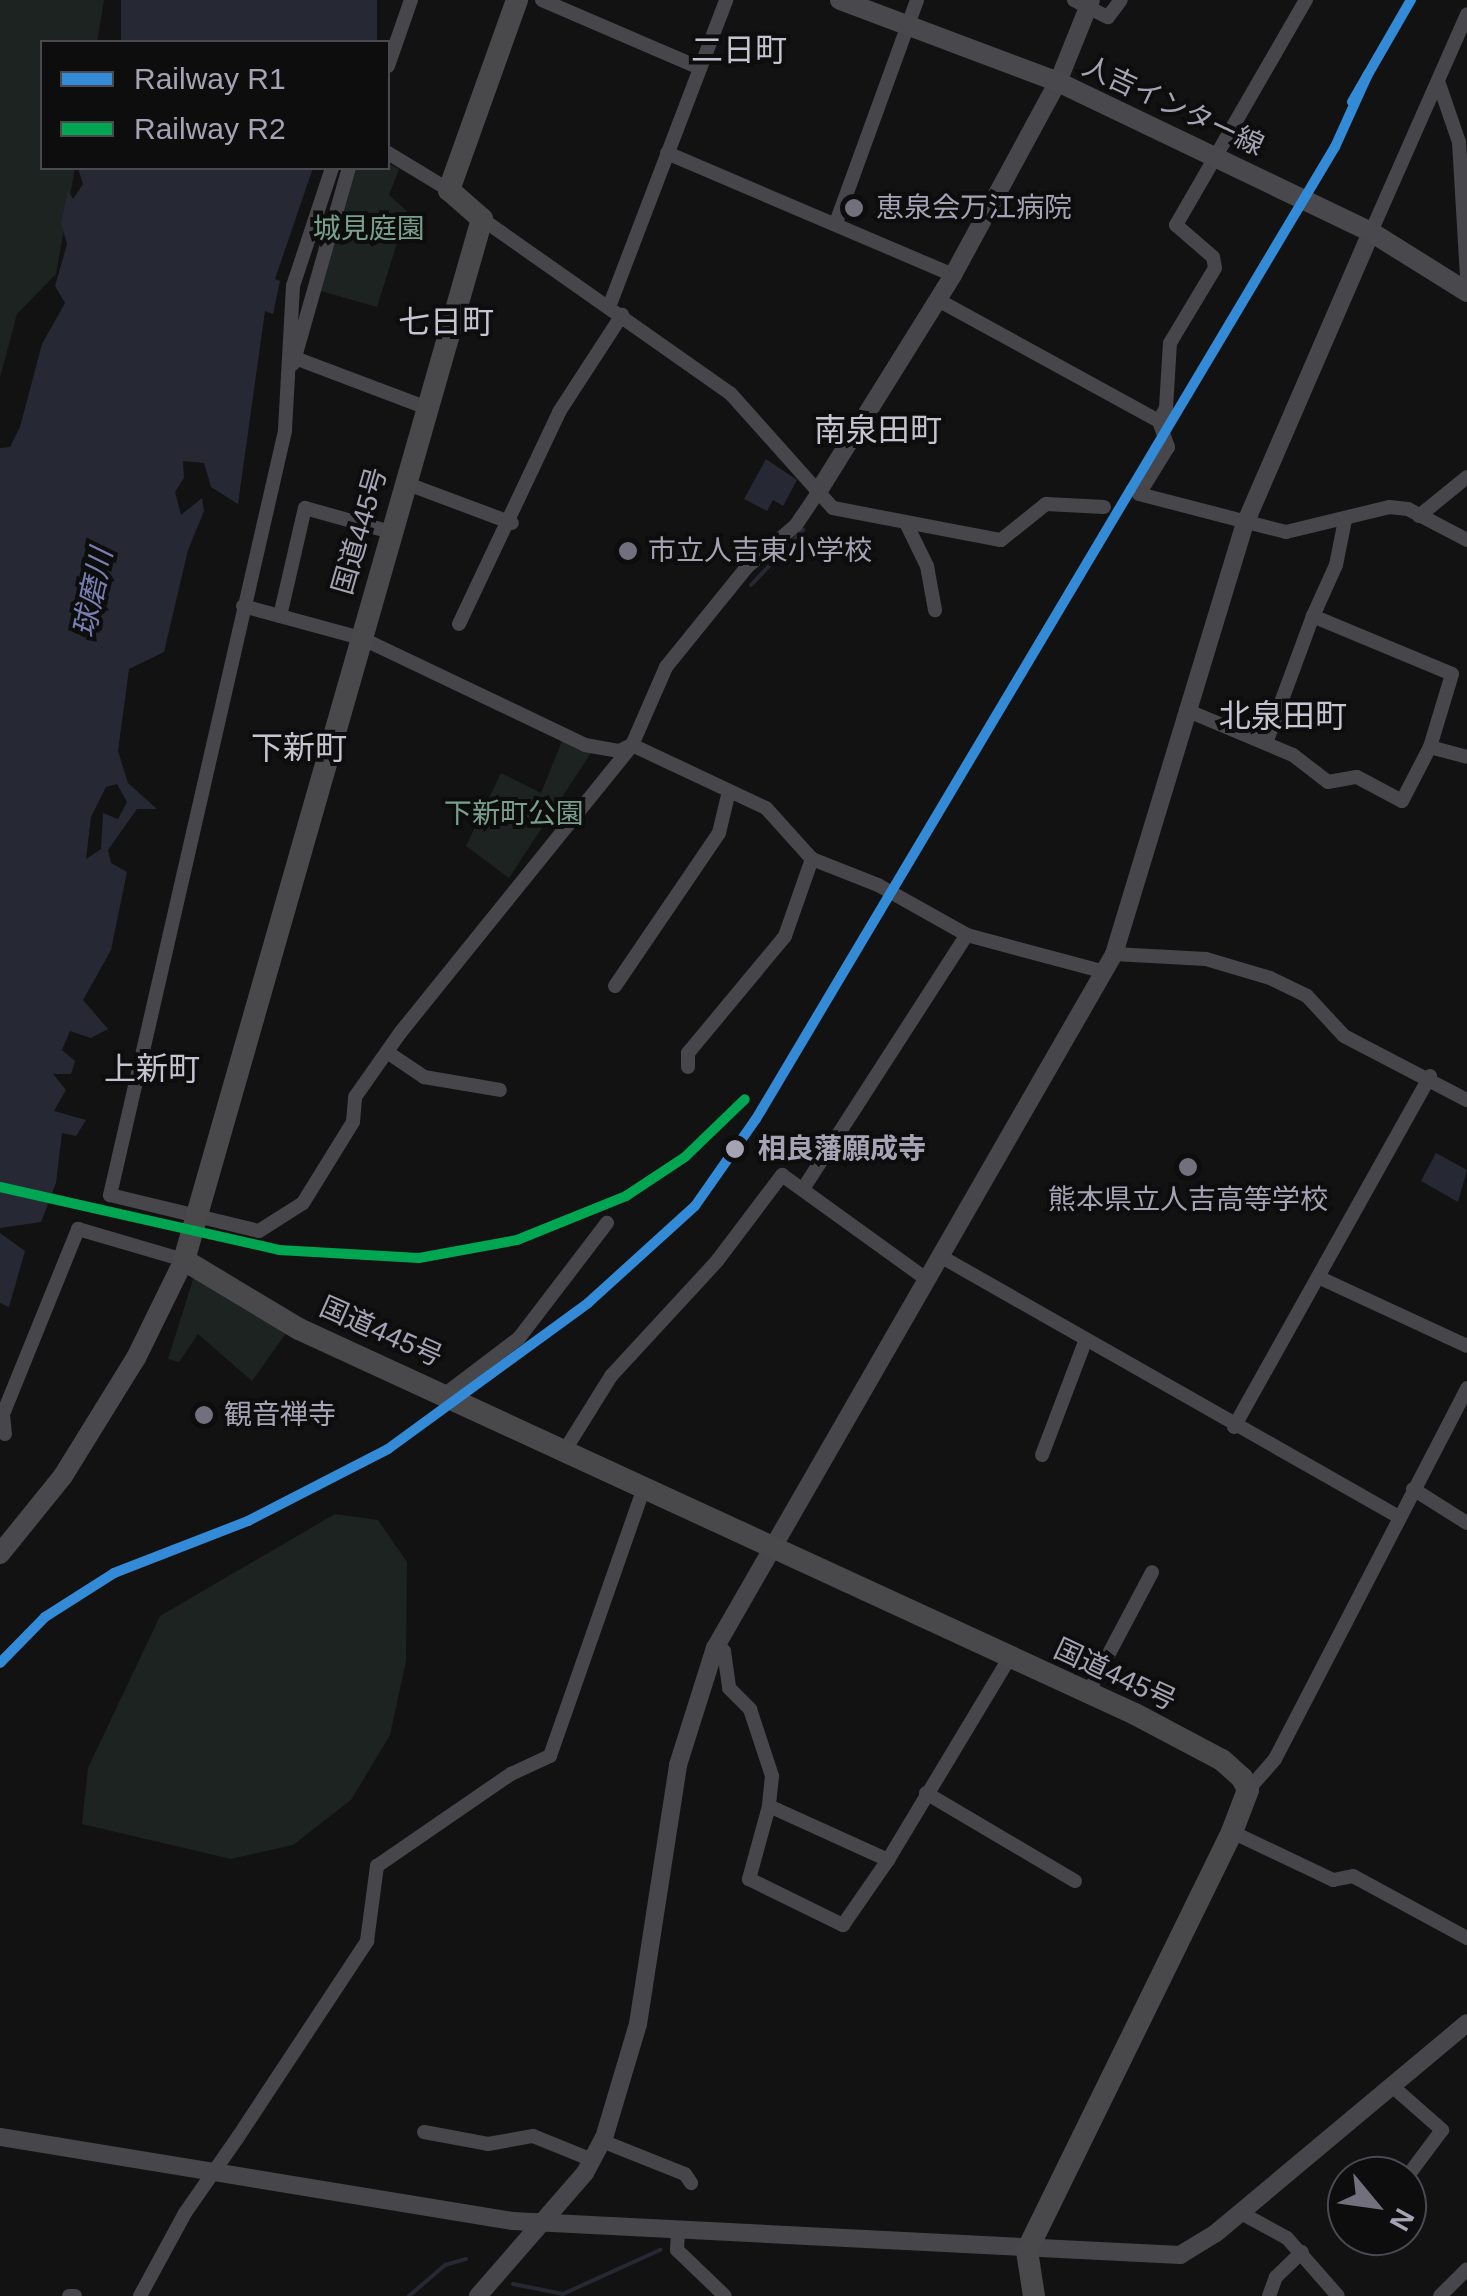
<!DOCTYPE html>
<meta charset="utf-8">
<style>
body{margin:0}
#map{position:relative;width:1467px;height:2296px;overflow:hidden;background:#121213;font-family:Helvetica,"Noto Sans JP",sans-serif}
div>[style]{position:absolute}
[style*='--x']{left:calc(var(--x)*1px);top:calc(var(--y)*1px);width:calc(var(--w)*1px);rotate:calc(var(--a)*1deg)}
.green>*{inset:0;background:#1c2320}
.water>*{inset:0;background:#262834;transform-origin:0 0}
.stream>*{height:4px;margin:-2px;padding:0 2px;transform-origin:2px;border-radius:2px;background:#262834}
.minor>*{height:14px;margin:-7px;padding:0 7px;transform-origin:7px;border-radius:7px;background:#47474b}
.tertiary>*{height:18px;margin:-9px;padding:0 9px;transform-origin:9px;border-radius:9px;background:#47474b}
.primary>*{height:20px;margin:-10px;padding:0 10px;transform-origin:10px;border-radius:10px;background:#49494d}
.trunk>*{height:22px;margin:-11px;padding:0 11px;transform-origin:11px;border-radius:11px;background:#49494c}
.minor-bridge>*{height:14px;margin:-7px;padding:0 7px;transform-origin:7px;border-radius:7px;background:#47474b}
.rail-1>*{height:10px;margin:-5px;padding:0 5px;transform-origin:5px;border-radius:5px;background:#338bd7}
.rail-2>*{height:10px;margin:-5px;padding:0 5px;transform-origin:5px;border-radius:5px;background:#00a651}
.dots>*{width:28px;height:28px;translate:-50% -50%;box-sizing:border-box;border:5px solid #0d0d0e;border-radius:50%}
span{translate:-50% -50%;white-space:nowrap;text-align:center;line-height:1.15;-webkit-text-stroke:8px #0d0d0e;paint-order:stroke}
.street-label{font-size:28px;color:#a5a3b4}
.poi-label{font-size:28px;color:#a5a3b4}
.left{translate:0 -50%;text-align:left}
.park-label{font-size:28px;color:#79a08c}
.stop-label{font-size:28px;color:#a5a3b4;font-weight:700}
.water-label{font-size:30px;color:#787eb1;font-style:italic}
.quarter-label{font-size:32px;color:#c6c4d0}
.legend{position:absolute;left:40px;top:40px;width:350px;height:130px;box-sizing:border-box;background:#0d0d0e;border:2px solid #4a4950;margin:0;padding:12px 18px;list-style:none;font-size:30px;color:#a5a3b4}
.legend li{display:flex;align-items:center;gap:20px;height:50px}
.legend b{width:50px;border:2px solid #4a4950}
.north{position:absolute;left:1327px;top:2156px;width:100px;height:100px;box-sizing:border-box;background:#0d0d0e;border:2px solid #4a4950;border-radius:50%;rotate:119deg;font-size:28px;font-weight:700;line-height:40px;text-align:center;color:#a5a3b4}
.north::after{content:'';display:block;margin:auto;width:35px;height:45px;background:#72707c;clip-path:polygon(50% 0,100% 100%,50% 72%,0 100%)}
</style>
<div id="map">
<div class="green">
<i style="clip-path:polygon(0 0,104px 0,97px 42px,42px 42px,42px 168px,75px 168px,56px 274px,17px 314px,0 378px)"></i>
<i style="clip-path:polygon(388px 163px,399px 169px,389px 195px,407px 211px,377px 307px,321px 291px,355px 168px)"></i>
<i style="clip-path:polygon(562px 741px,591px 753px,509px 878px,466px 846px,501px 773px,541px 793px)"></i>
<i style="clip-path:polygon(195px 1273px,289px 1329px,252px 1381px,198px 1334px,179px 1362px,168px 1359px)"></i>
<i style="clip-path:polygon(335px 1514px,378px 1520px,407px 1562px,406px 1661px,390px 1735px,351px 1800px,293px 1845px,231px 1859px,82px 1824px,88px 1768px,160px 1616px)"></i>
</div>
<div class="water">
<i style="left:121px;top:0;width:256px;height:46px"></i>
<i style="clip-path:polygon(evenodd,78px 168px,313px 168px,275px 279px,280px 281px,273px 314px,265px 311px,238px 504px,211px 487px,204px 463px,183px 461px,184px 478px,175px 492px,181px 515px,202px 498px,204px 511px,188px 550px,164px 652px,129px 669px,118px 751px,128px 783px,157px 809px,137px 809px,108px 850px,111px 863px,127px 872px,111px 950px,83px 1000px,108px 1029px,91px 1038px,70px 1031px,62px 1050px,75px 1061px,71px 1074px,53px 1074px,66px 1090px,54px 1111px,86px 1120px,76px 1136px,62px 1133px,56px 1183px,41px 1222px,0 1228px,0 448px,10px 447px,20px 427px,42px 344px,65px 303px,55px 286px,67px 244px,61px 223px,68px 190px,73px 199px,83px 184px,78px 168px,117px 784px,127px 802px,118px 819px,103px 813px,101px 849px,86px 859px,91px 817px,106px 787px,117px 784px)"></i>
<i style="clip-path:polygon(766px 459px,797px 480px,783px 506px,773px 500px,767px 511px,744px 499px)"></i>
<i style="clip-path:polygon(1436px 1153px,1467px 1170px,1458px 1202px,1421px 1181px)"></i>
<i style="clip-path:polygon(0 1233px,25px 1251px,9px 1307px,0 1303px)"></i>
</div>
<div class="stream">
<i style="--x:751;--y:585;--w:76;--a:-46.6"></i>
<i style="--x:513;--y:2284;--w:51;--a:11.3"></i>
<i style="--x:563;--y:2294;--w:107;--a:-24.4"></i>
<i style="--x:409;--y:2296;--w:48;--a:-40.7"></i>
<i style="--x:445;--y:2265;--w:22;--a:-16"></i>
</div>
<div class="minor">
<i style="--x:542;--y:0;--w:172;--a:23.3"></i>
<i style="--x:1074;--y:0;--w:38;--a:27"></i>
<i style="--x:1108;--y:17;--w:21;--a:-53"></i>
<i style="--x:388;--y:66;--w:70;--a:-70.8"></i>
<i style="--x:1438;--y:81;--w:65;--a:71"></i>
<i style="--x:1459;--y:142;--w:133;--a:86.6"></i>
<i style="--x:388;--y:153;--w:71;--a:31.2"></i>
<i style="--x:667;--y:153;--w:311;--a:23.1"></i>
<i style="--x:332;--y:168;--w:124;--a:108.3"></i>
<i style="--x:293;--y:286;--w:145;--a:93.2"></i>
<i style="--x:285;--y:431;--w:784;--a:102.9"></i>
<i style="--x:110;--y:1195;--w:153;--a:13.6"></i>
<i style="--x:259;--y:1231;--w:52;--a:-32.5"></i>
<i style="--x:303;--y:1203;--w:95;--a:-58.3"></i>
<i style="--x:353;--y:1122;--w:25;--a:-85"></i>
<i style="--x:355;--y:1097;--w:78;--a:-54.9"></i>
<i style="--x:400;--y:1033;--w:370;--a:-51.1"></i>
<i style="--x:632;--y:745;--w:148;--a:25.2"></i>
<i style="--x:766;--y:808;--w:69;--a:48"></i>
<i style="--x:812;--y:859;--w:71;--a:21.5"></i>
<i style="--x:878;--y:885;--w:102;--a:29.3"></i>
<i style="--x:967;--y:935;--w:143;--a:15"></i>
<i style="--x:482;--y:219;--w:303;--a:35.1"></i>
<i style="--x:730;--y:393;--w:154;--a:48.2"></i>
<i style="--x:833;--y:508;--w:171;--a:10.8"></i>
<i style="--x:1001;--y:540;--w:58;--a:-38.7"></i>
<i style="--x:1046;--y:504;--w:58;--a:3"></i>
<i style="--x:837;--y:220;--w:234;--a:-70"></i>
<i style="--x:1371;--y:232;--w:238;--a:-66.2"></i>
<i style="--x:938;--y:300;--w:252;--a:28.7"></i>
<i style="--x:1159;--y:421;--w:28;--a:71"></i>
<i style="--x:1168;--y:447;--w:55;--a:121.7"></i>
<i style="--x:1139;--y:494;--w:152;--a:14.5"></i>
<i style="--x:1286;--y:532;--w:106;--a:-13.6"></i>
<i style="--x:1389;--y:507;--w:19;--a:6"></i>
<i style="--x:1408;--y:509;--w:67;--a:27.7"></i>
<i style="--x:609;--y:307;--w:329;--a:-69.1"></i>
<i style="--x:295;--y:358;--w:141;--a:20.7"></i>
<i style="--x:293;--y:364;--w:204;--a:-74.1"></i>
<i style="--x:1159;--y:421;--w:15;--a:-62"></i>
<i style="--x:1166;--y:408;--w:65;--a:-86.5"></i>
<i style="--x:1170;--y:343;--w:87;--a:-59"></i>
<i style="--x:1215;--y:268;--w:11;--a:-100"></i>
<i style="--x:1213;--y:257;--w:49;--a:-139.1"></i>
<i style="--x:1176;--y:225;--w:260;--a:-60"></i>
<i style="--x:405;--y:483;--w:114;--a:20.5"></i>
<i style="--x:1419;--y:516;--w:62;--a:-39.1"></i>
<i style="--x:907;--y:525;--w:46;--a:64"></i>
<i style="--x:927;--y:566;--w:45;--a:79.7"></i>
<i style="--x:243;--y:606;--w:122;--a:15.2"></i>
<i style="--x:361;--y:638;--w:248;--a:25.5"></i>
<i style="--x:585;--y:745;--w:35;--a:10"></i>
<i style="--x:619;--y:751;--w:14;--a:-25"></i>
<i style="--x:632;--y:745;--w:85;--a:-66.4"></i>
<i style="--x:666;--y:667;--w:129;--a:-51"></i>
<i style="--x:747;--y:567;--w:65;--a:-40.6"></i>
<i style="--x:796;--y:525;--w:40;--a:-56"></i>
<i style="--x:280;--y:616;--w:111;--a:-77"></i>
<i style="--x:305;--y:508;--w:89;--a:15.6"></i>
<i style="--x:459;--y:624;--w:234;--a:-64.7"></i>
<i style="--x:559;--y:412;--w:116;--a:-57"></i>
<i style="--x:1186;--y:710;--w:116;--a:22.8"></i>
<i style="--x:1293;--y:755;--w:44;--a:37.6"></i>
<i style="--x:1328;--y:782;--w:29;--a:-10"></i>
<i style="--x:1357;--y:777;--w:51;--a:28.1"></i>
<i style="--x:1402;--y:801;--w:61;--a:-62.6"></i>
<i style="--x:1430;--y:747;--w:76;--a:-73.2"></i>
<i style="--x:1452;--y:674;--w:151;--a:-157.4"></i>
<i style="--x:1313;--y:616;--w:56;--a:-65.7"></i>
<i style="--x:1336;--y:565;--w:46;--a:-78.7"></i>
<i style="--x:1266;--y:743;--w:135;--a:-69.7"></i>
<i style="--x:1430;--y:747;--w:38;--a:15"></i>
<i style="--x:1114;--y:954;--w:92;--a:3.1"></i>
<i style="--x:1206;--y:959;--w:67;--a:16.5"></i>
<i style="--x:1270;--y:978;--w:41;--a:25.9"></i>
<i style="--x:1307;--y:996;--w:54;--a:47.2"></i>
<i style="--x:1344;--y:1036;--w:139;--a:27.5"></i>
<i style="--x:615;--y:986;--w:185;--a:-55.8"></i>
<i style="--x:719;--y:833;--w:43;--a:-76.6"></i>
<i style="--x:387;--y:1052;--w:45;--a:34"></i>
<i style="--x:424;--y:1077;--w:77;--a:9.7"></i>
<i style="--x:688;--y:1067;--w:14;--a:-90"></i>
<i style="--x:688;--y:1053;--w:152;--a:-50.3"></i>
<i style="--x:785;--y:936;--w:82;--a:-70.7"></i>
<i style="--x:803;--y:1189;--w:302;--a:-57.2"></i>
<i style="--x:940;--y:1256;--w:528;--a:29.62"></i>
<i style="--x:1318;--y:1277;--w:164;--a:24.8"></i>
<i style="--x:445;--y:1394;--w:93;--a:-37.1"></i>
<i style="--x:519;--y:1338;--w:145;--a:-52.6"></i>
<i style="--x:1234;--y:1427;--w:402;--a:-60.8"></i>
<i style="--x:5;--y:1434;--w:20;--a:-96"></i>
<i style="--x:3;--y:1414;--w:200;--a:-67.9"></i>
<i style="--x:78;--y:1229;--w:110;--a:16.3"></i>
<i style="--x:565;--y:1450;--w:87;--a:-58.1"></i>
<i style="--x:611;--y:1376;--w:156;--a:-47.3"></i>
<i style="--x:717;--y:1261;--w:108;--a:-52.9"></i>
<i style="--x:782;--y:1175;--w:178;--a:35.8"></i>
<i style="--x:1042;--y:1455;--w:121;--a:-69.2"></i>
<i style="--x:1413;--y:1489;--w:64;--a:32.2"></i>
<i style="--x:715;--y:1648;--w:9;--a:18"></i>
<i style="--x:724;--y:1651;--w:37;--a:82"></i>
<i style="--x:729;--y:1688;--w:30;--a:45"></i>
<i style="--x:750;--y:1709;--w:71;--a:71.8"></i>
<i style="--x:772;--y:1776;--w:30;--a:96"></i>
<i style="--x:769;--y:1806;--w:131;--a:24.4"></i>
<i style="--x:888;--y:1860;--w:235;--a:-59"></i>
<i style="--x:1087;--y:1695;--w:139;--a:-62.1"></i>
<i style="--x:1248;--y:1790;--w:41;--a:-48.9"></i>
<i style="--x:1275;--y:1759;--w:418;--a:-62.6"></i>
<i style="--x:926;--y:1793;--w:173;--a:30.6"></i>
<i style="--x:769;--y:1806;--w:76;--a:105.3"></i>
<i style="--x:749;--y:1879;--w:105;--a:26.1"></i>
<i style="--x:843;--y:1925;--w:79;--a:-55.3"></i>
<i style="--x:1232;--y:1832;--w:112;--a:25.4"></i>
<i style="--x:1333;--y:1880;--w:20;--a:-11"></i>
<i style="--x:1353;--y:1876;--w:130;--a:28.5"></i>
<i style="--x:1392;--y:2086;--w:67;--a:41.3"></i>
<i style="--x:1442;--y:2130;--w:59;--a:126.7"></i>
<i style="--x:424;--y:2132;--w:65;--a:10.6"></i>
<i style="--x:488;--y:2144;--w:46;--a:-10.1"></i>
<i style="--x:533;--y:2136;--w:64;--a:22.1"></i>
<i style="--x:238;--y:2137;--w:235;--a:-56.6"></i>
<i style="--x:367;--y:1941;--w:76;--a:-82.4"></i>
<i style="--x:377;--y:1866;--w:163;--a:-34.5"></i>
<i style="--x:511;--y:1774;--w:43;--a:-24.8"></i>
<i style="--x:550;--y:1756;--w:284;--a:-70.7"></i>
<i style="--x:602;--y:2141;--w:89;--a:21.7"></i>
<i style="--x:685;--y:2174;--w:11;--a:56"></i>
<i style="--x:1407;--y:2190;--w:4;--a:76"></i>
<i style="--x:1241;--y:2213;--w:52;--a:28.5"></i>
<i style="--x:1287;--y:2238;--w:77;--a:48.7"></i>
<i style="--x:678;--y:2231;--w:19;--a:93"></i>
<i style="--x:677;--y:2250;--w:66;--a:43.8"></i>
<i style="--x:69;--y:2296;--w:6;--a:0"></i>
<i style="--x:140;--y:2296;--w:94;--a:-61.5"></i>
<i style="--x:1269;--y:2296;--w:20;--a:-70"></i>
<i style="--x:1276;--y:2277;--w:36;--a:-44"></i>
<i style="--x:1440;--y:2296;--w:38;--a:-45"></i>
</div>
<div class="tertiary">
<i style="--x:818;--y:492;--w:256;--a:-58.1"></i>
<i style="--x:953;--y:275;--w:220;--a:-61.5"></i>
<i style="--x:1058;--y:82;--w:88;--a:-68.1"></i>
<i style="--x:0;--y:2137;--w:520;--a:9.3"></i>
<i style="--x:513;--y:2221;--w:668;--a:2.92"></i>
<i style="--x:1180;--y:2255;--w:42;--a:-31.4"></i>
<i style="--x:1216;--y:2233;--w:327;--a:-39.9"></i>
<i style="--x:478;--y:2296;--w:163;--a:-49"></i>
<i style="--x:585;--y:2173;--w:40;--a:-62"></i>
<i style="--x:604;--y:2138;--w:119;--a:-73.4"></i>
<i style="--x:638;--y:2024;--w:262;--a:-81.2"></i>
<i style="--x:678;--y:1765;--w:123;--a:-72.5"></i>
<i style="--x:715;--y:1648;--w:801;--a:-60.1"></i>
<i style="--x:1114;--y:954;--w:447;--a:-73.1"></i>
<i style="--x:1244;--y:526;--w:320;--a:-66.6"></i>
</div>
<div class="primary">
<i style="--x:840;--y:0;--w:233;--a:20.6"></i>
<i style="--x:1058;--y:82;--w:347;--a:25.6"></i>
<i style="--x:1371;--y:232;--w:113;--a:32"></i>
<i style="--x:0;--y:1554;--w:100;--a:-51.1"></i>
<i style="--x:63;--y:1476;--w:139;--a:-58.3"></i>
<i style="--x:136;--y:1358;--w:109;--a:-63.9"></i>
</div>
<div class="trunk">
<i style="--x:517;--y:0;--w:202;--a:109.7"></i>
<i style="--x:449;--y:190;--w:44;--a:41.3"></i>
<i style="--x:482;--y:219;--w:1083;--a:105.97"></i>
<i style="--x:184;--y:1260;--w:134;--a:31"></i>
<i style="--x:299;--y:1329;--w:920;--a:24.73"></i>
<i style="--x:1135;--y:1714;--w:98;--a:27.9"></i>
<i style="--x:1222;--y:1760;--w:27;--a:42"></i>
<i style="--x:1242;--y:1778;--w:13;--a:63"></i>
<i style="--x:1248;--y:1790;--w:45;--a:110.9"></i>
<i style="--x:1232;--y:1832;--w:466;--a:116.1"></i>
<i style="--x:1027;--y:2251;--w:46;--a:81.2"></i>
</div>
<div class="minor-bridge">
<i style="--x:185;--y:2213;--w:93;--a:-55.1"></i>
</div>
<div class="rail-1">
<i style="--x:1352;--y:102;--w:118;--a:-60"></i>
<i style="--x:0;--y:1663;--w:64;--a:-45.6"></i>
<i style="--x:45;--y:1617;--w:82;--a:-32.5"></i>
<i style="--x:114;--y:1573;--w:144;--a:-21.2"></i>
<i style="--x:248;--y:1521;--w:157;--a:-27.2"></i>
<i style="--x:388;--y:1449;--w:248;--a:-36.1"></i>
<i style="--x:588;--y:1303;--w:144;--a:-42.2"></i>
<i style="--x:695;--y:1206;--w:106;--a:-55"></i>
<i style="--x:756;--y:1119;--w:733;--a:-59.24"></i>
<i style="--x:1131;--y:489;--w:398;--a:-59.2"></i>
<i style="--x:1335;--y:147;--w:80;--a:-65.7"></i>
</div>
<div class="rail-2">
<i style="--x:0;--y:1187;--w:286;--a:12.7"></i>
<i style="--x:279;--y:1250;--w:140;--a:3.3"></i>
<i style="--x:419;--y:1258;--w:100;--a:-10.4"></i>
<i style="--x:517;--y:1240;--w:118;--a:-22"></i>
<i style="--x:626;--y:1196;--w:71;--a:-33.5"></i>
<i style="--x:685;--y:1157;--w:83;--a:-44"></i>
</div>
<div class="dots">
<i style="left:854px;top:208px;background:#72707c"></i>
<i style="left:628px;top:551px;background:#72707c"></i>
<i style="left:735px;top:1149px;background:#a5a3b4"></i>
<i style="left:1188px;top:1167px;background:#72707c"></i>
<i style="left:204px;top:1415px;background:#72707c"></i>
</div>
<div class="street-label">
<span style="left:1173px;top:106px;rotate:25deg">人吉インター線</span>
<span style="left:360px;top:531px;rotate:-74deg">国道445号</span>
<span style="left:381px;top:1332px;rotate:24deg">国道445号</span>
<span style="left:1115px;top:1675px;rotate:25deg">国道445号</span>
</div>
<div class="poi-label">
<span class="left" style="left:876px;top:208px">恵泉会万江病院</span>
<span class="left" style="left:648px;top:551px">市立人吉東小学校</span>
<span style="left:1188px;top:1200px">熊本県立人吉高等学校</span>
<span class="left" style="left:224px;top:1415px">観音禅寺</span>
</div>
<div class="park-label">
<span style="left:369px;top:229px">城見庭園</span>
<span style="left:514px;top:814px">下新町公園</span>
</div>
<div class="stop-label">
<span class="left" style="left:758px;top:1149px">相良藩願成寺</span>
</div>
<div class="water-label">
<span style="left:93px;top:593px;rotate:-78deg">球磨川</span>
</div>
<div class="quarter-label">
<span style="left:739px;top:50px">二日町</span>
<span style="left:446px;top:322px">七日町</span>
<span style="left:878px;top:430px">南泉田町</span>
<span style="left:1283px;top:716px">北泉田町</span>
<span style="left:299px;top:748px">下新町</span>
<span style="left:152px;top:1069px">上新町</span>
</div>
<ul class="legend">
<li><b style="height:12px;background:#338bd7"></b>Railway R1</li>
<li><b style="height:12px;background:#00a651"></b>Railway R2</li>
</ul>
<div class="north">N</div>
</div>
